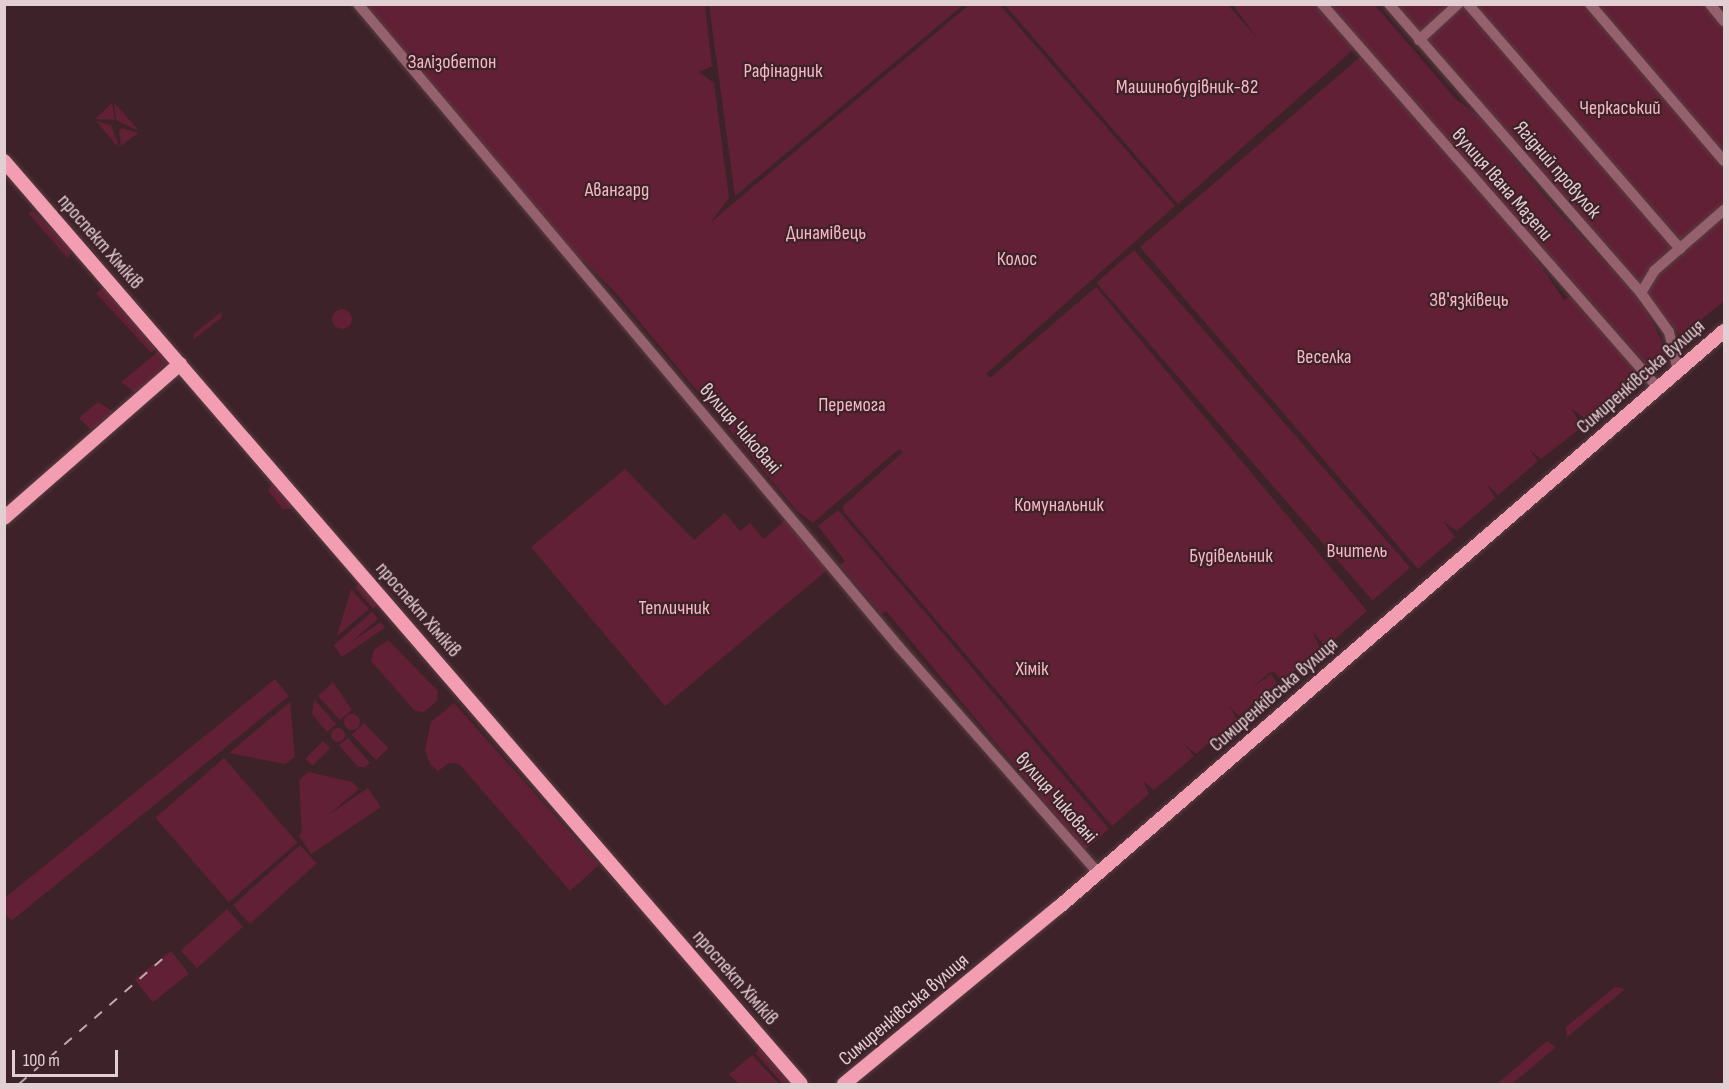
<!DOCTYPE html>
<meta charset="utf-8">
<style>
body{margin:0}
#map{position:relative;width:1729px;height:1089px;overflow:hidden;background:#3e2229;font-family:"Sofia Sans Condensed",sans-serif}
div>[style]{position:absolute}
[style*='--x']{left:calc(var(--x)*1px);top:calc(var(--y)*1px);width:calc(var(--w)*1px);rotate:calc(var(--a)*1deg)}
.green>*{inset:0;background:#612035;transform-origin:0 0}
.round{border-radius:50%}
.roads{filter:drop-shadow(0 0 2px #583e44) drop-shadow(0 0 2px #583e44)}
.minor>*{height:10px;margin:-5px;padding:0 5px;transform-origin:5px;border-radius:5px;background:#96616e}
.major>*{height:14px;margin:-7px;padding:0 7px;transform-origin:7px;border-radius:7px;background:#f39db2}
.rail>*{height:2px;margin-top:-1px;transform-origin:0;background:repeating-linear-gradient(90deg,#bea9ad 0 10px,transparent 0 20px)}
span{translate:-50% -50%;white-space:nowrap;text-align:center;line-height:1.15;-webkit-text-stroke:4.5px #3e2229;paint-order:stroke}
.park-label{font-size:20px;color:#f7b7c6}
.street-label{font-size:20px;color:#e2cfd3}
.frame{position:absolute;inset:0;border:6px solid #e2cfd3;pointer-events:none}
.scale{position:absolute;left:12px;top:1050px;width:106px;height:27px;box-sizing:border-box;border:3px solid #e2cfd3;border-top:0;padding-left:8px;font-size:18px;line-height:21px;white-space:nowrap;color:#e2cfd3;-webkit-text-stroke:4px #3e2229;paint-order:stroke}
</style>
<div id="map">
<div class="green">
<i style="clip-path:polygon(367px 5px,705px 5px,712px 66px,699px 72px,714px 83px,729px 198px,710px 223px,969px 5px,1000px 5px,1175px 206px,986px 374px,990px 378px,1096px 287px,1367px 611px,1326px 647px,1312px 631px,1321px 650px,1282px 681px,1274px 672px,1269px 673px,1252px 688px,1271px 674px,1277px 683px,1239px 716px,1229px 706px,1237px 719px,1196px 754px,1184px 744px,1194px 756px,1154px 790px,1143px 781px,1149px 794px,1112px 826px,844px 512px,843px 506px,903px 452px,899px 449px,813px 523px,797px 511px,614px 291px,583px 260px,579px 264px)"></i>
<i style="clip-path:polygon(709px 5px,709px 4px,963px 5px,735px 196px)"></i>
<i style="clip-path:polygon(1005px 5px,1228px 5px,1257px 38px,1233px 5px,1318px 5px,1354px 49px,1178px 204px)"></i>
<i style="clip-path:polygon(1327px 5px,1375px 5px,1456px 99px,1481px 118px,1551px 204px,1641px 300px,1668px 353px,1651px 370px)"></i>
<i style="clip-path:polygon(1392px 5px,1724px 5px,1724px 301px,1681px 336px)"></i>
<i style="clip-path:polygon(1361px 56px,1528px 247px,1564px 300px,1570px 296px,1584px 310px,1643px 374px,1589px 422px,1571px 408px,1582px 427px,1541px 459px,1529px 449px,1538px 461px,1498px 495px,1487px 484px,1495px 498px,1457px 531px,1443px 521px,1455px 537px,1418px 569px,1140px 247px)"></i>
<i style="clip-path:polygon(114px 102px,139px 131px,116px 120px)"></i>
<i style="clip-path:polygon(112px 103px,115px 120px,96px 119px,97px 117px)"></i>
<i style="clip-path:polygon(96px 121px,111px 125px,119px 146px,115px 144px)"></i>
<i style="clip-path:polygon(122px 128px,138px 133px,121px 146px,119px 131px)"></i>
<i style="clip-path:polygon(33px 211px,72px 249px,68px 259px,28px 213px)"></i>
<i style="left:1134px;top:250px;width:421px;height:50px;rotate:49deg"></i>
<i style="clip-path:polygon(104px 287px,157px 347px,151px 353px,96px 293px)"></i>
<i class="round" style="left:332px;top:309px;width:20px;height:20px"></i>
<i style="clip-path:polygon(221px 312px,222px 317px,193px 340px,194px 334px)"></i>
<i style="clip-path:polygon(159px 351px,166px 363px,147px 385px,134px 392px,121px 382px)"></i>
<i style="clip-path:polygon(98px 402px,114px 412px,91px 430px,79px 418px)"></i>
<i style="clip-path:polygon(625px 469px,694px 540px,725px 513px,740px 531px,750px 523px,764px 539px,785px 520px,827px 570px,665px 706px,531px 547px)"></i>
<i style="clip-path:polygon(273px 481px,293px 504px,290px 509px,283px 509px,268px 491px)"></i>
<i style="clip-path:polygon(838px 510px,1109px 829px,1085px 850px,886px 611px,881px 614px,840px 565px,845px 561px,818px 526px)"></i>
<i style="left:360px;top:583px;width:28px;height:7px;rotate:49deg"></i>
<i style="clip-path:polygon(351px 589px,369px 609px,337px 636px)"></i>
<i style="left:372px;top:612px;width:9px;height:51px;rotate:49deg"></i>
<i style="left:381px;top:622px;width:7px;height:52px;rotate:56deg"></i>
<i style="clip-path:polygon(388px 640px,438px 691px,437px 701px,424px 712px,415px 711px,371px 661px,374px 650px)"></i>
<i style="left:275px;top:679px;width:22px;height:357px;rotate:51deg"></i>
<i style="clip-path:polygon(333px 682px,352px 710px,340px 720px,318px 696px)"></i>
<i style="clip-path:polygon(314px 699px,336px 724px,327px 732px,312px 714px)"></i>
<i style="clip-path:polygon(290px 702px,295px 757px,285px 764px,229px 753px)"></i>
<i style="clip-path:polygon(454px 703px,599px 865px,570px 891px,459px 764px,449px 763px,438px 771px,430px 764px,425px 750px,431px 722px)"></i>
<i class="round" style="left:344px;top:714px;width:16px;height:16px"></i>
<i style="left:364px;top:723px;width:35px;height:17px;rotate:46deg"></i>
<i class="round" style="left:331px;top:728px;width:14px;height:14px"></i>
<i style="clip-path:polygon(348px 738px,370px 763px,365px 767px,358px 767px,339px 745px)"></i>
<i style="left:323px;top:741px;width:10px;height:25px;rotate:45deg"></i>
<i style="left:224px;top:758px;width:112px;height:91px;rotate:49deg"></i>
<i style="clip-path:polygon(308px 772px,352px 782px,359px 789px,302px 837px,299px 780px)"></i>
<i style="left:368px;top:788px;width:23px;height:84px;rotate:56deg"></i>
<i style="left:300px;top:845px;width:25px;height:90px;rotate:48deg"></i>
<i style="left:227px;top:909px;width:24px;height:62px;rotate:48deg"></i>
<i style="left:171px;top:951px;width:29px;height:46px;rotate:52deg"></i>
<i style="clip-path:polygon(1615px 987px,1625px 989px,1567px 1037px,1566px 1027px)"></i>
<i style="clip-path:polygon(1547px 1041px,1556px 1047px,1512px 1084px,1497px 1084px)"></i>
<i style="clip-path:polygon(761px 1047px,790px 1081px,791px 1084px,783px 1084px,755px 1053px)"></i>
<i style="clip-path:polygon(752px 1055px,779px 1084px,739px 1084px,729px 1074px)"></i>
</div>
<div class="roads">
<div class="minor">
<i style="--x:358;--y:4;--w:840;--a:49.92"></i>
<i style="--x:899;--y:647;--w:301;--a:48.6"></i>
<i style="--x:1322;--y:4;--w:510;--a:48.81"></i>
<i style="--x:1389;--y:4;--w:383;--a:48.9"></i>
<i style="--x:1641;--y:293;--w:48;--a:54.3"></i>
<i style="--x:1669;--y:332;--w:39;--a:77"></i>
<i style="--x:1468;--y:4;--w:324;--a:49.1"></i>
<i style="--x:1590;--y:4;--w:206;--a:49.5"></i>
<i style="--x:1710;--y:4;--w:22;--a:51"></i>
<i style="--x:1419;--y:40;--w:53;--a:-42.7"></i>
<i style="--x:1641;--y:293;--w:26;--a:-59"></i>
<i style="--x:1654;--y:271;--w:93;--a:-41.1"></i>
</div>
<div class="major">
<i style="--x:4;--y:161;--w:1219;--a:49.19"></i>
<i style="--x:4;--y:518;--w:234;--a:-41.2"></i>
<i style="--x:844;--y:1084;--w:278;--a:-39.5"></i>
<i style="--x:1059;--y:907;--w:880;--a:-40.9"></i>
</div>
</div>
<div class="rail">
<i style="--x:19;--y:1084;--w:196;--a:-41.1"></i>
</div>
<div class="park-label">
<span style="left:452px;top:62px">Залізобетон</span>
<span style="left:783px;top:71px">Рафінадник</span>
<span style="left:1187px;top:87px">Машинобудівник-82</span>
<span style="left:1620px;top:108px">Черкаський</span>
<span style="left:617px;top:190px">Авангард</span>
<span style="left:826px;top:233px">Динамівець</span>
<span style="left:1017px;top:259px">Колос</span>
<span style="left:1469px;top:300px">Зв'язківець</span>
<span style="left:1324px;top:357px">Веселка</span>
<span style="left:852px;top:405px">Перемога</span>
<span style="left:1059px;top:505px">Комунальник</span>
<span style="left:1357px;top:551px">Вчитель</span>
<span style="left:1231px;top:556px">Будівельник</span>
<span style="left:674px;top:608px">Тепличник</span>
<span style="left:1032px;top:669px">Хімік</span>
</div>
<div class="street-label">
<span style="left:1557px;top:170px;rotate:49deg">Ягідний провулок</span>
<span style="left:1502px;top:185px;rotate:49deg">вулиця Івана Мазепи</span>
<span style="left:100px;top:242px;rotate:49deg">проспект Хіміків</span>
<span style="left:1641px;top:377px;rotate:-41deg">Симиренківська вулиця</span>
<span style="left:740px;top:429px;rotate:49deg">вулиця Чиковані</span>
<span style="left:418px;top:610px;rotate:49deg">проспект Хіміків</span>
<span style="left:1274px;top:695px;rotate:-41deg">Симиренківська вулиця</span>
<span style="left:1056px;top:798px;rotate:49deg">вулиця Чиковані</span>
<span style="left:735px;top:978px;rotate:49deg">проспект Хіміків</span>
<span style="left:904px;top:1010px;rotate:-40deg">Симиренківська вулиця</span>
</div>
<div class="frame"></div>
<div class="scale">100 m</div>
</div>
